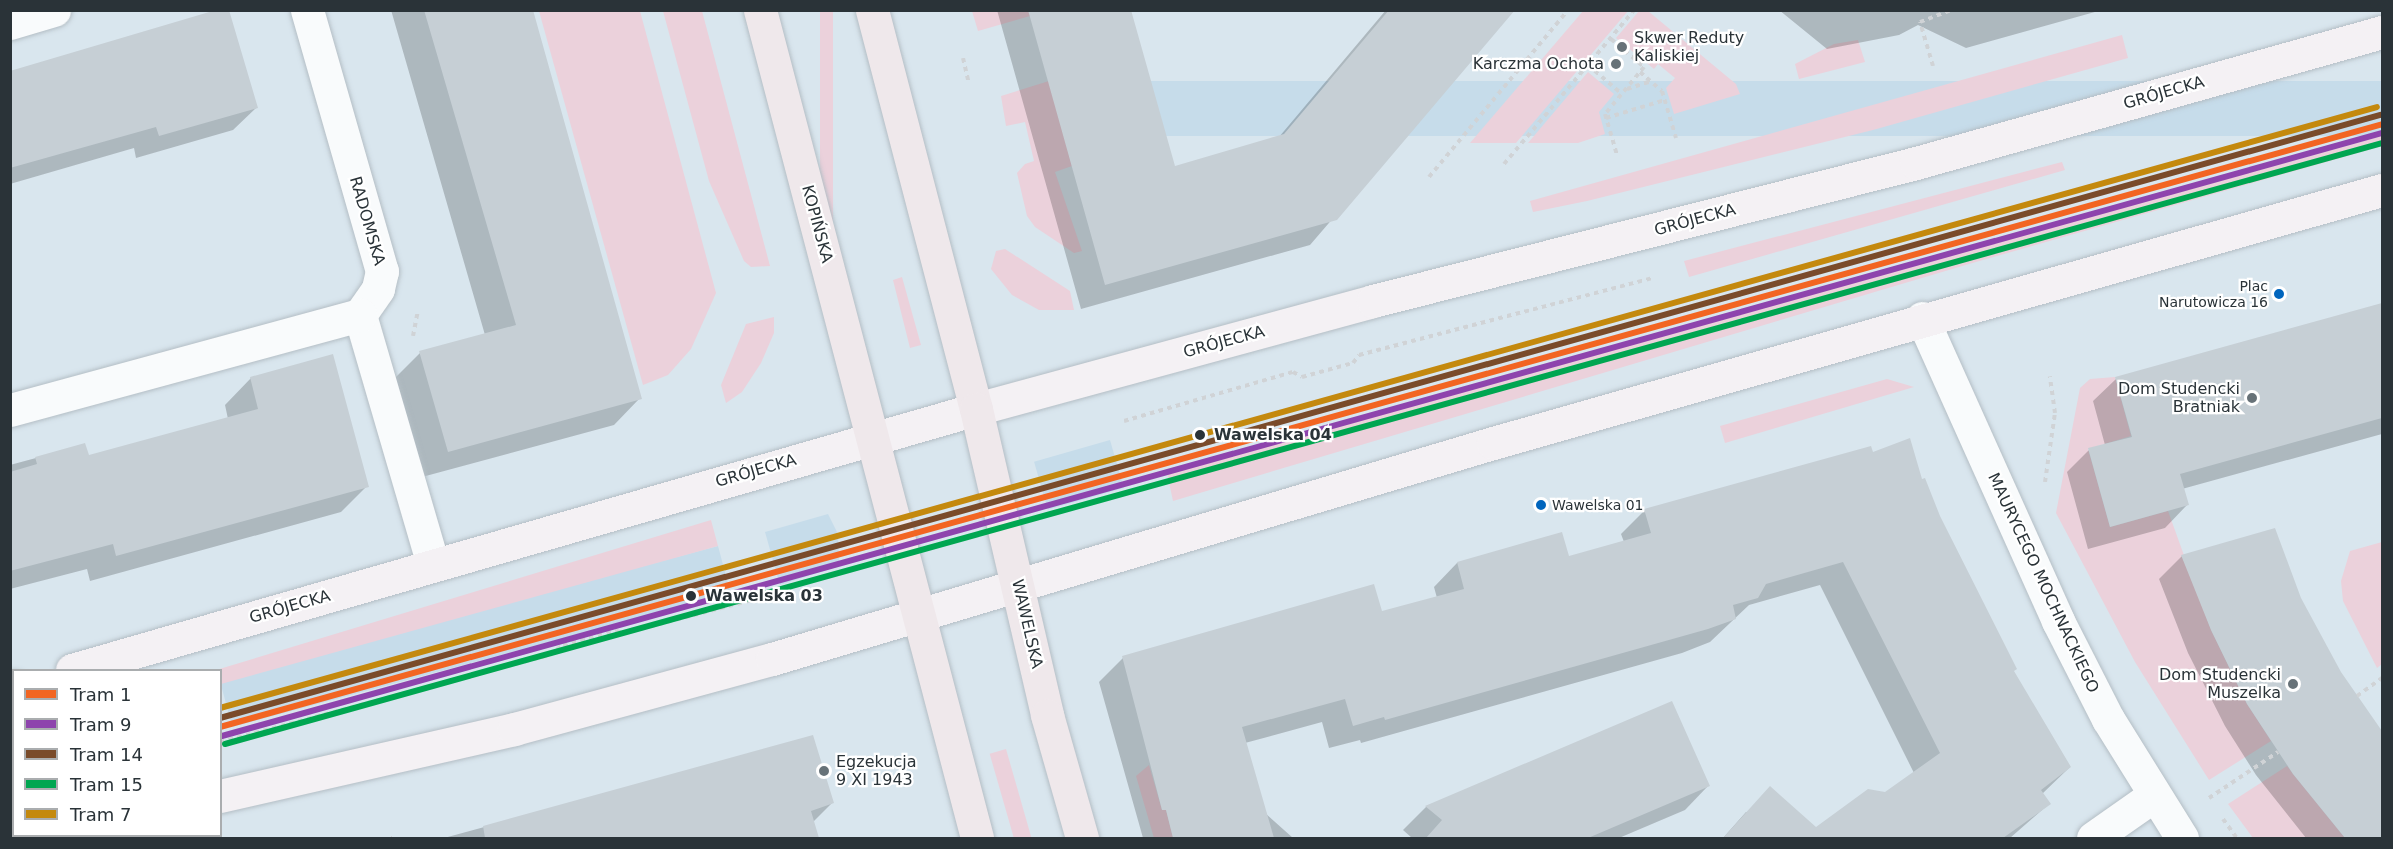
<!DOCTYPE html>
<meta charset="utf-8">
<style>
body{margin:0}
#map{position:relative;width:2393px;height:849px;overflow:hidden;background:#d9e6ee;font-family:"DejaVu Sans",sans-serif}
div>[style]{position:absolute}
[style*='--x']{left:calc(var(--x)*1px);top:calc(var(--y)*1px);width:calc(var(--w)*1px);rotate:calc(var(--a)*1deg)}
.built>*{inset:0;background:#c6dcea;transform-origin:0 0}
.green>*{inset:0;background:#ebd1db;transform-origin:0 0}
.shadow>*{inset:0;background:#0003}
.building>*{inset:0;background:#c6cfd5}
.path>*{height:4px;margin-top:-2px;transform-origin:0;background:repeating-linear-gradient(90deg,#d0d3d6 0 4.5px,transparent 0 9px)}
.roads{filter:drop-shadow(0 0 2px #b4bec5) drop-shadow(0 0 2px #b4bec5)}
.minor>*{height:33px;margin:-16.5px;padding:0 16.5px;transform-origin:16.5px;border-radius:16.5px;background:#f9fbfc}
.secondary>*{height:33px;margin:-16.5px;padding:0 16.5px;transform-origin:16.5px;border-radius:16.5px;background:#f4f1f4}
.primary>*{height:33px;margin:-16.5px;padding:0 16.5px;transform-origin:16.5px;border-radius:16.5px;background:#efe8eb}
.tram-1>*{height:6px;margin:-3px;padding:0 3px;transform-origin:3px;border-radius:3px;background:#f26522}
.tram-2>*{height:6px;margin:-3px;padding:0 3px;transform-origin:3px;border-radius:3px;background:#8e44ad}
.tram-3>*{height:6px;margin:-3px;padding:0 3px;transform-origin:3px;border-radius:3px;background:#7a4b2a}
.tram-4>*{height:6px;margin:-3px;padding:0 3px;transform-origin:3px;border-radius:3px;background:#00a651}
.tram-5>*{height:6px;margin:-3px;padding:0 3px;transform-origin:3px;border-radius:3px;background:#c4890e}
.dots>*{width:16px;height:16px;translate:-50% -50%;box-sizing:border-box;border:3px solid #fff;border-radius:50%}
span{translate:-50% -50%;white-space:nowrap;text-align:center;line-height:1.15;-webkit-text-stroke:4.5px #fff;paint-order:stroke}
.bus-label{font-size:14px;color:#2a3338}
.right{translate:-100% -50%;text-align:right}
.left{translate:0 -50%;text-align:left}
.poi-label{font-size:16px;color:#2a3338}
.street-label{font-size:16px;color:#2a3338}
.stop-label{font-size:16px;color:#2a3338;font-weight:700}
.frame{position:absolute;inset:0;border:12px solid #2a3338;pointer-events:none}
.legend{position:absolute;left:12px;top:669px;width:210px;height:168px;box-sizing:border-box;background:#fff;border:2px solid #aaadaf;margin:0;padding:8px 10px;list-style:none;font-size:18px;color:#2a3338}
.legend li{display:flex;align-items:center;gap:12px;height:30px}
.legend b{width:30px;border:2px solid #aaadaf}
</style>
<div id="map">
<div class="built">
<i style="left:2382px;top:81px;width:55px;height:1277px;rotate:90deg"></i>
<i style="left:1110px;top:440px;width:50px;height:79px;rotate:74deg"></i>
<i style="clip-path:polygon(828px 514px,838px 534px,839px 566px,780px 585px,765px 532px)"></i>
<i style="left:718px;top:546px;width:49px;height:516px;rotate:75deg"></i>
</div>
<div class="green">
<i style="clip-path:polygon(539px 11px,640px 11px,716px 293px,691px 349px,668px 375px,643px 385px)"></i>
<i style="clip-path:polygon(663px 11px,702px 11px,770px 266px,751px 267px,744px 261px,709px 181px)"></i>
<i style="left:820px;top:11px;width:13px;height:230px"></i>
<i style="clip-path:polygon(972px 11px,1028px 11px,1030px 16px,978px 31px)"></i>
<i style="clip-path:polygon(1583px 11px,1628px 11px,1516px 143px,1470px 143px)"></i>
<i style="clip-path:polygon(1639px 11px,1648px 11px,1736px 84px,1740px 94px,1674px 114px,1666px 88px,1675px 78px,1658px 64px,1654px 69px,1616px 38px)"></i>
<i style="clip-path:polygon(2122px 35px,2128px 58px,1873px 130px,1587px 201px,1533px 212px,1530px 201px)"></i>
<i style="clip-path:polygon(1858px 40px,1865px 62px,1799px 79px,1795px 64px,1834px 44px)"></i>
<i style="clip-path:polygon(1588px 72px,1614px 94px,1599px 112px,1605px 134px,1578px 143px,1528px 143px)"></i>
<i style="clip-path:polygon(1049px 81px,1072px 166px,1055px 172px,1082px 251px,1074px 253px,1035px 227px,1027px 216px,1017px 173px,1025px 164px,1034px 161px,1025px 122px,1006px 126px,1001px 96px)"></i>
<i style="clip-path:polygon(2382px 136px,2382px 146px,1969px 264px,1173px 501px,1167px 473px)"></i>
<i style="clip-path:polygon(2062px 162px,2065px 170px,1689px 277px,1684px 261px)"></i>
<i style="clip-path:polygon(1005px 249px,1070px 291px,1074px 310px,1039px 310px,1012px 295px,991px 269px,996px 251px)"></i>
<i style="clip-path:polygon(902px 277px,921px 345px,910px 348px,893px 280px)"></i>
<i style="clip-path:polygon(774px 317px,774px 333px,761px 363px,742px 392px,726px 403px,721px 385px,746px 324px)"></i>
<i style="clip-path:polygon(2115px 377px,2131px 436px,2088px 449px,2110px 527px,2168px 511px,2211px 630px,2247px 704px,2271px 741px,2209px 780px,2135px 662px,2056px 513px,2080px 388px,2090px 379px)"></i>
<i style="clip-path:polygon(1887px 379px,1914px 387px,1725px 443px,1720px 426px)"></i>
<i style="clip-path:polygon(711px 520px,718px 546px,221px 684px,220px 670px,216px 670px)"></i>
<i style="clip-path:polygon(2382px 542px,2382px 664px,2377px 668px,2343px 601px,2341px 581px,2350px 551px)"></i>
<i style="left:1006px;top:749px;width:93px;height:17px;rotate:74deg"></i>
<i style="clip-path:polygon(1149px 765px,1162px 810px,1166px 810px,1173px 838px,1154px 838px,1136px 776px)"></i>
<i style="clip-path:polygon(2287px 766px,2293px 774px,2345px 838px,2253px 838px,2228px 804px)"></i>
</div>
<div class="shadow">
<i style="clip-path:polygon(391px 10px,531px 10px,640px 398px,614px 425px,422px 477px,394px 379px,420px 353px,485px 335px)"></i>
<i style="clip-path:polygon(997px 10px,1129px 10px,1174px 168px,1279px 137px,1386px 10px,1512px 10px,1310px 245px,1081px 309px)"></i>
<i style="clip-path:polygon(1779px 10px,2102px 10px,1966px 48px,1918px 25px,1899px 35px,1827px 49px)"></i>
<i style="clip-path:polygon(10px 72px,256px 108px,233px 130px,136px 158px,134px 148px,10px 184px)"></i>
<i style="clip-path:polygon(2382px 305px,2382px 434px,2182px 489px,2187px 505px,2165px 528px,2088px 549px,2067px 472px,2089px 450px,2105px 445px,2093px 401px,2116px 379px)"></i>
<i style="clip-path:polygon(251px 378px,367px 486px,341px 512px,90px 581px,87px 569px,10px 589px,10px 465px,84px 445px,88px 457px,228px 419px,225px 405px)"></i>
<i style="clip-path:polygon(1872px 454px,1921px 481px,2013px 671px,2070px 767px,2042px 794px,2049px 804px,2010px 838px,1723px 838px,1746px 812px,1816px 829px,1885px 793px,1914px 773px,1820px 585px,1749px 605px,1710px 642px,1682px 653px,1361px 743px,1360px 740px,1329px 748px,1322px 722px,1245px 743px,1265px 813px,1293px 838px,1143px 838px,1099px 682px,1123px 658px,1381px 613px,1437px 598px,1434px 587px,1457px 563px,1568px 558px,1624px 542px,1621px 534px,1645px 510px)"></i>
<i style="clip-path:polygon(2182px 556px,2300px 599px,2340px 673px,2382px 734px,2382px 838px,2306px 838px,2256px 775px,2225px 726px,2188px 653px,2159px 579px)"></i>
<i style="clip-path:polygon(812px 737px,832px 803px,813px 822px,818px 838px,444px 838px)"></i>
<i style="clip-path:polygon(1708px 786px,1685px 810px,1619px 838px,1412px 838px,1403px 830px,1426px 807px)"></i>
</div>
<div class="building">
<i style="clip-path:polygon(216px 10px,229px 10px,258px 108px,159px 136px,156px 127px,10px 168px,10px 71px)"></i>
<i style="clip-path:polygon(424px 10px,533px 10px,642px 399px,448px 452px,419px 351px,516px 325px)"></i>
<i style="clip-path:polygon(1028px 10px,1131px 10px,1175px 166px,1284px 134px,1389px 10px,1515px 10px,1337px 220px,1105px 285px)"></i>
<i style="clip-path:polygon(2382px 303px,2382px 418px,2180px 474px,2189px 505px,2110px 527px,2088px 448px,2132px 437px,2115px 377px)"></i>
<i style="clip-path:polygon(333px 354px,369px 487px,116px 556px,113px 544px,10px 571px,10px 472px,37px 464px,35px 457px,85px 443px,89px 455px,258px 409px,250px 377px)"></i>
<i style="clip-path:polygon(1910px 438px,1922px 479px,1925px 478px,1940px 516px,2017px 669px,2014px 671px,2071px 767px,2041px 790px,2051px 804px,2003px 838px,1723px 838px,1770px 786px,1816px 827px,1868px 789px,1885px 792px,1940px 753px,1843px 562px,1766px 584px,1758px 598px,1733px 605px,1736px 619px,1708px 629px,1385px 720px,1384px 717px,1353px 726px,1345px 699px,1242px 727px,1274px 838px,1173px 838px,1166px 810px,1162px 810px,1122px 656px,1374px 584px,1382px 611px,1464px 589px,1457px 562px,1562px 532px,1569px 556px,1651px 533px,1644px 509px,1871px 446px,1873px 452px)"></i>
<i style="clip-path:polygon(2275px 528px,2301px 598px,2341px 672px,2382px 731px,2382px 838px,2345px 838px,2293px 774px,2247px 704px,2211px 630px,2181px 555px)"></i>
<i style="clip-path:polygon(1672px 701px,1710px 786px,1588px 838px,1426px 838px,1442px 820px,1425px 806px)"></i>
<i style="clip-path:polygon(813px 735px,834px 803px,811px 811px,819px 838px,485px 838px,483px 826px)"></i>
</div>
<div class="path">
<i style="--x:1611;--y:39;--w:43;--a:40.3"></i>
<i style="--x:1644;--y:67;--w:61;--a:129.7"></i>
<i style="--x:1605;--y:114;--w:43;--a:73.7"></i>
<i style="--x:963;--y:58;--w:26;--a:77"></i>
<i style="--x:1588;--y:65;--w:45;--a:40.5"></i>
<i style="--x:1933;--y:66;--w:46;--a:-106.5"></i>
<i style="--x:1920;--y:22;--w:33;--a:-21"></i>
<i style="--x:1640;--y:72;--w:29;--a:41"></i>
<i style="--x:1662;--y:91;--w:49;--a:73.4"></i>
<i style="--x:1627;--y:89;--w:25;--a:-18"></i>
<i style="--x:1606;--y:118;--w:62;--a:-17"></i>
<i style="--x:1504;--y:164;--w:202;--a:-49.8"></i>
<i style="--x:1429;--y:177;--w:217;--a:-50.2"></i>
<i style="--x:413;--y:336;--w:25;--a:-79"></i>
<i style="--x:1124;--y:421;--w:176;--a:-16.2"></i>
<i style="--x:1293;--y:372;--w:10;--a:29"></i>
<i style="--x:1302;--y:377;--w:53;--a:-15.4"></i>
<i style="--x:1353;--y:363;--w:10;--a:-53"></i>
<i style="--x:1359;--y:355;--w:304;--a:-14.7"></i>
<i style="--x:2045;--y:482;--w:70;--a:-81.8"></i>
<i style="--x:2055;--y:413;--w:37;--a:-98"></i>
<i style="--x:2357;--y:696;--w:31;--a:-36"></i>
<i style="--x:220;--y:742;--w:341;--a:-14.8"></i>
<i style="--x:550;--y:655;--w:16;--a:-38"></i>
<i style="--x:563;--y:645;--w:55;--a:-14.8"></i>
<i style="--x:616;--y:631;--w:8;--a:14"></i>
<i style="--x:624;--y:633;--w:136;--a:-14.4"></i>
<i style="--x:2209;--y:798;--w:83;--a:-33.7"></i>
<i style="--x:2223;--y:819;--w:24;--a:54"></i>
<i style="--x:391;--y:838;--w:1;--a:0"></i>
</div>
<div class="roads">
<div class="minor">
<i style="--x:307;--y:10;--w:272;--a:74"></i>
<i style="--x:382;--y:271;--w:18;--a:103"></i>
<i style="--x:378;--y:289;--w:32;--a:125"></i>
<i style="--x:360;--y:315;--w:260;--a:73.7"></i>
<i style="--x:10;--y:23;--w:46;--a:-16.5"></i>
<i style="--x:1922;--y:318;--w:332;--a:65.8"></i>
<i style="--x:2058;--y:621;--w:110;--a:63"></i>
<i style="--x:2108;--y:719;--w:140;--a:58.1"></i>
<i style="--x:10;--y:410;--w:363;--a:-15.2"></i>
<i style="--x:2093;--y:838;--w:73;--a:-35"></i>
</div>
<div class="secondary">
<i style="--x:72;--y:670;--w:941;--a:-16.1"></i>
<i style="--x:976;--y:409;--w:411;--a:-15.2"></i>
<i style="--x:1373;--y:301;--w:560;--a:-14.26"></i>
<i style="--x:1916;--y:163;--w:484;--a:-15.7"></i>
<i style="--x:10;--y:688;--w:4;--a:-14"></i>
<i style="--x:220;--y:796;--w:302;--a:-12.8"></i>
<i style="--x:514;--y:729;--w:267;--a:-15.2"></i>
<i style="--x:772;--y:659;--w:753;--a:-16.68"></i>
<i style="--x:1493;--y:443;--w:924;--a:-15.89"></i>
<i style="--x:64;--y:838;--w:11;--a:-10"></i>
</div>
<div class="primary">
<i style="--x:760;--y:10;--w:856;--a:75.31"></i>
<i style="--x:872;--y:10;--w:412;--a:75.4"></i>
<i style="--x:976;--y:409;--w:314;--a:76.9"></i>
<i style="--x:1047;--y:715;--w:128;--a:74.1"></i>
</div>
</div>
<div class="tram-1">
<i style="--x:220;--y:727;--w:2245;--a:-15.58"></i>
</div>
<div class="tram-2">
<i style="--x:222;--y:736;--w:2243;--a:-15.6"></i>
</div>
<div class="tram-3">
<i style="--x:220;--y:718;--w:2243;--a:-15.6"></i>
</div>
<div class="tram-4">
<i style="--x:225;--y:744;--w:2239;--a:-15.57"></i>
</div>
<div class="tram-5">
<i style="--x:220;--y:708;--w:2239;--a:-15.57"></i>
</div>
<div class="dots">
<i style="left:1622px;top:47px;background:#677278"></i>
<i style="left:1616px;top:64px;background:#677278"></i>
<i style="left:2279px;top:294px;background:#0065bd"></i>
<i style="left:2252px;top:398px;background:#677278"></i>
<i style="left:1200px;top:435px;background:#2a3338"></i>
<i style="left:1541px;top:505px;background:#0065bd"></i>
<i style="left:691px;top:596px;background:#2a3338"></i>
<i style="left:2293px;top:684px;background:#677278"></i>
<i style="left:824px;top:771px;background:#677278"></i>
</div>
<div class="bus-label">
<span class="right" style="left:2268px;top:294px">Plac<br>Narutowicza 16</span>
<span class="left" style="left:1552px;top:505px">Wawelska 01</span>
</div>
<div class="poi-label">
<span class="left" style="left:1634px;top:47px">Skwer Reduty<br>Kaliskiej</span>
<span class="right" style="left:1604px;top:64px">Karczma Ochota</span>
<span class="right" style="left:2240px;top:398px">Dom Studencki<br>Bratniak</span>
<span class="right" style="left:2281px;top:684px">Dom Studencki<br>Muszelka</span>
<span class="left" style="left:836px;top:771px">Egzekucja<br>9 XI 1943</span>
</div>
<div class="street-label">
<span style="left:2164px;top:93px;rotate:-16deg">GRÓJECKA</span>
<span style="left:1695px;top:220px;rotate:-15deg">GRÓJECKA</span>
<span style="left:367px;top:221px;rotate:74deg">RADOMSKA</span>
<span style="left:817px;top:224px;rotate:75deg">KOPIŃSKA</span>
<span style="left:1224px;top:342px;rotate:-15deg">GRÓJECKA</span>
<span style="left:756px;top:471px;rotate:-16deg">GRÓJECKA</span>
<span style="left:2043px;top:583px;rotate:65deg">MAURYCEGO MOCHNACKIEGO</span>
<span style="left:290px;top:607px;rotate:-16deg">GRÓJECKA</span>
<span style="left:1027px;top:624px;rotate:77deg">WAWELSKA</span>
</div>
<div class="stop-label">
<span class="left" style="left:1214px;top:435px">Wawelska 04</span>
<span class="left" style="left:705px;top:596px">Wawelska 03</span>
</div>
<div class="frame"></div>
<ul class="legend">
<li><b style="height:8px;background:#f26522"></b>Tram 1</li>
<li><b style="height:8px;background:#8e44ad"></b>Tram 9</li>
<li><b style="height:8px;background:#7a4b2a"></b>Tram 14</li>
<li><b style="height:8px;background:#00a651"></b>Tram 15</li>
<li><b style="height:8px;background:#c4890e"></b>Tram 7</li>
</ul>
</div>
